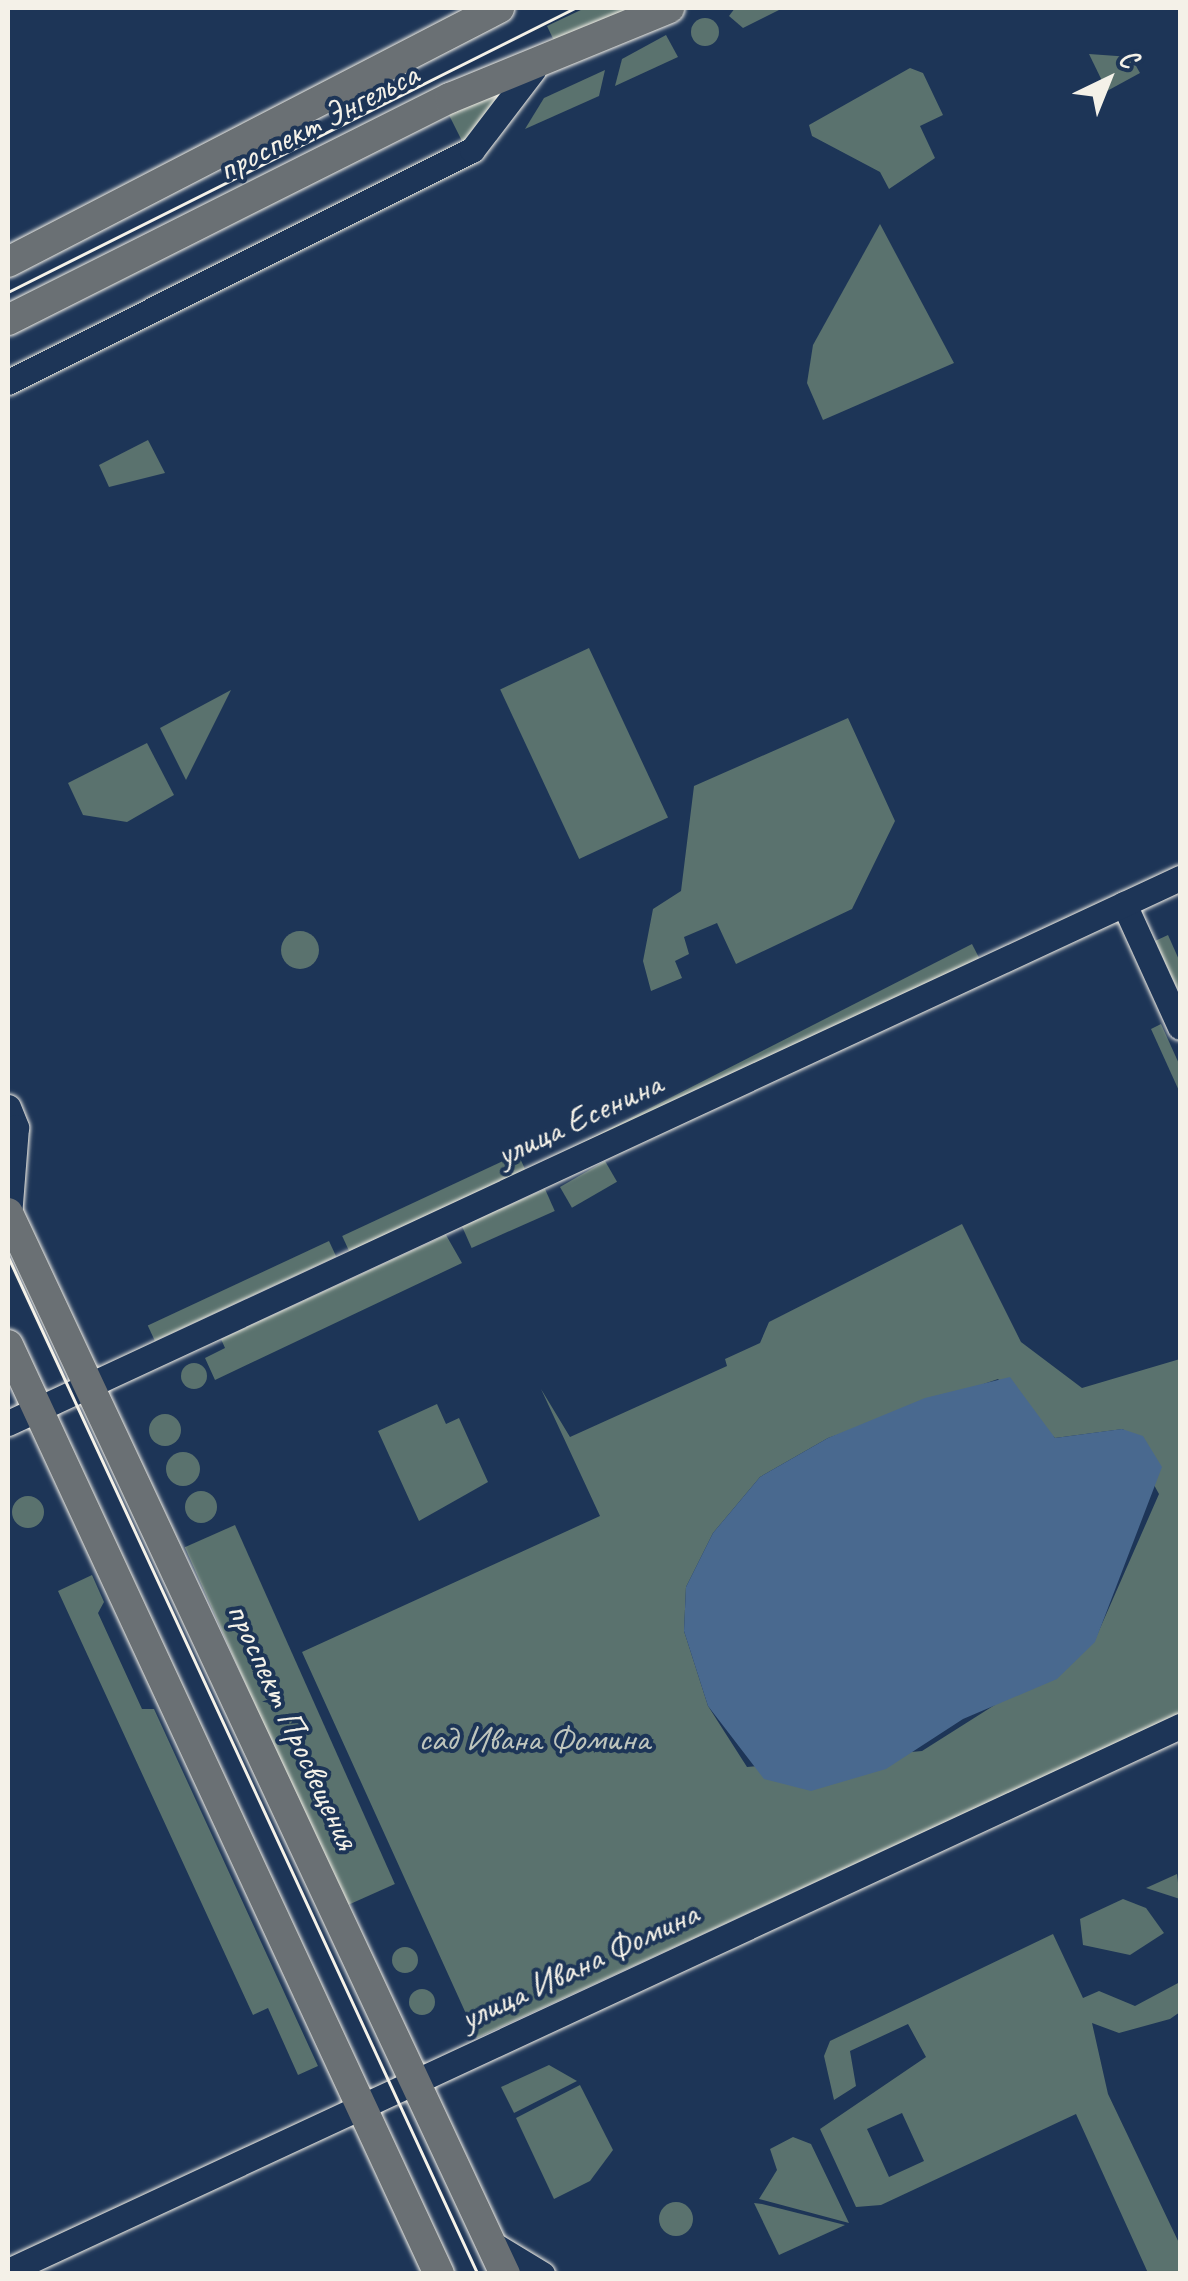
<!DOCTYPE html>
<meta charset="utf-8">
<style>
body{margin:0}
#map{position:relative;width:1188px;height:2281px;overflow:hidden;background:#1d3557;font-family:Caveat,sans-serif}
div>[style]{position:absolute}
[style*='--x']{left:calc(var(--x)*1px);top:calc(var(--y)*1px);width:calc(var(--w)*1px);rotate:calc(var(--a)*1deg)}
.green>*{inset:0;background:#5a726e;transform-origin:0 0}
.round{border-radius:50%}
.water>*{inset:0;background:#49698f}
.roads{filter:drop-shadow(0 0 2px #f4f1e8) drop-shadow(0 0 2px #f4f1e8)}
.minor>*{height:25px;margin:-12.5px;padding:0 12.5px;transform-origin:12.5px;border-radius:12.5px;background:#1d3557}
.major>*{height:30px;margin:-15px;padding:0 15px;transform-origin:15px;border-radius:15px;background:#6a7074}
.tram>*{height:2.5px;margin:-1.25px;padding:0 1.25px;transform-origin:1.25px;border-radius:1.25px;background:#f4f1e8}
span{translate:-50% -50%;white-space:nowrap;text-align:center;line-height:1.15;-webkit-text-stroke:8px #1d3557;paint-order:stroke}
.street-label{font-size:35px;color:#f4f1e8}
.park-label{font-size:35px;color:#bec5bd}
.frame{position:absolute;inset:0;border:10px solid #f4f1e8;pointer-events:none}
.north{position:absolute;left:1058px;top:30px;width:100px;height:100px;-webkit-text-stroke:8px #1d3557;paint-order:stroke;rotate:43deg;font-size:28px;font-weight:700;line-height:40px;text-align:center;color:#f4f1e8}
.north::after{content:'';display:block;margin:auto;width:35px;height:45px;background:#f4f1e8;clip-path:polygon(50% 0,100% 100%,50% 72%,0 100%)}
</style>
<div id="map">
<div class="green">
<i style="clip-path:polygon(585px 8px,639px 8px,557px 47px,547px 26px)"></i>
<i style="clip-path:polygon(735px 8px,783px 8px,743px 28px,729px 16px)"></i>
<i class="round" style="left:691px;top:18px;width:28px;height:28px"></i>
<i style="clip-path:polygon(666px 35px,678px 57px,615px 86px,622px 59px)"></i>
<i style="clip-path:polygon(1089px 54px,1131px 57px,1140px 73px,1107px 91px)"></i>
<i style="clip-path:polygon(910px 68px,923px 73px,943px 115px,920px 126px,935px 158px,889px 189px,880px 172px,812px 136px,809px 125px)"></i>
<i style="clip-path:polygon(605px 70px,599px 96px,525px 129px,544px 98px)"></i>
<i style="clip-path:polygon(503px 93px,465px 147px,448px 113px)"></i>
<i style="clip-path:polygon(880px 224px,954px 363px,823px 420px,807px 383px,813px 345px)"></i>
<i style="clip-path:polygon(148px 440px,165px 473px,109px 487px,99px 465px)"></i>
<i style="left:589px;top:648px;width:187px;height:98px;rotate:65deg"></i>
<i style="clip-path:polygon(231px 690px,186px 780px,160px 728px)"></i>
<i style="clip-path:polygon(848px 718px,895px 821px,852px 909px,736px 964px,717px 923px,684px 937px,689px 954px,675px 961px,682px 978px,651px 991px,643px 961px,653px 909px,681px 891px,694px 786px)"></i>
<i style="clip-path:polygon(147px 743px,174px 795px,127px 822px,83px 815px,68px 783px)"></i>
<i class="round" style="left:281px;top:931px;width:38px;height:38px"></i>
<i style="clip-path:polygon(1168px 935px,1180px 962px,1180px 995px,1155px 941px)"></i>
<i style="left:972px;top:944px;width:16px;height:485px;rotate:63deg"></i>
<i style="clip-path:polygon(1161px 1024px,1180px 1066px,1180px 1093px,1151px 1029px)"></i>
<i style="left:518px;top:1154px;width:17px;height:194px;rotate:65deg"></i>
<i style="left:605px;top:1161px;width:24px;height:52px;rotate:60deg"></i>
<i style="left:545px;top:1189px;width:24px;height:91px;rotate:66deg"></i>
<i style="clip-path:polygon(evenodd,962px 1224px,1021px 1342px,1082px 1388px,1180px 1359px,1180px 1714px,477px 2038px,302px 1652px,600px 1516px,541px 1389px,570px 1437px,727px 1366px,725px 1359px,760px 1343px,769px 1322px,962px 1224px,998px 1379px,1055px 1438px,1123px 1429px,1159px 1494px,1094px 1642px,922px 1751px,747px 1767px,708px 1706px,684px 1631px,686px 1587px,713px 1533px,760px 1477px,828px 1438px,998px 1379px)"></i>
<i style="clip-path:polygon(446px 1235px,462px 1263px,215px 1380px,205px 1358px,225px 1348px,221px 1339px)"></i>
<i style="left:329px;top:1241px;width:17px;height:200px;rotate:65deg"></i>
<i class="round" style="left:181px;top:1363px;width:26px;height:26px"></i>
<i style="clip-path:polygon(437px 1404px,446px 1424px,459px 1418px,488px 1482px,419px 1521px,378px 1431px)"></i>
<i class="round" style="left:149px;top:1414px;width:32px;height:32px"></i>
<i class="round" style="left:166px;top:1452px;width:34px;height:34px"></i>
<i class="round" style="left:185px;top:1491px;width:32px;height:32px"></i>
<i class="round" style="left:12px;top:1496px;width:32px;height:32px"></i>
<i style="left:235px;top:1525px;width:393px;height:55px;rotate:66deg"></i>
<i style="clip-path:polygon(92px 1575px,104px 1602px,98px 1613px,142px 1709px,154px 1709px,318px 2066px,298px 2075px,268px 2008px,253px 2015px,58px 1591px)"></i>
<i style="clip-path:polygon(1177px 1874px,1180px 1899px,1146px 1888px)"></i>
<i style="clip-path:polygon(1123px 1899px,1146px 1908px,1164px 1933px,1130px 1955px,1083px 1945px,1080px 1919px)"></i>
<i style="clip-path:polygon(evenodd,1053px 1934px,1083px 1998px,1099px 1991px,1135px 2006px,1180px 1982px,1180px 2012px,1170px 2019px,1119px 2033px,1092px 2023px,1108px 2094px,1180px 2245px,1180px 2273px,1148px 2273px,1076px 2114px,881px 2205px,856px 2207px,820px 2129px,926px 2057px,908px 2024px,850px 2051px,856px 2086px,834px 2100px,824px 2056px,830px 2041px,1053px 1934px,902px 2113px,924px 2161px,889px 2177px,867px 2129px,902px 2113px)"></i>
<i class="round" style="left:392px;top:1947px;width:26px;height:26px"></i>
<i class="round" style="left:409px;top:1989px;width:26px;height:26px"></i>
<i style="clip-path:polygon(549px 2065px,577px 2081px,514px 2113px,501px 2087px)"></i>
<i style="clip-path:polygon(580px 2085px,613px 2150px,590px 2181px,554px 2199px,516px 2118px)"></i>
<i style="clip-path:polygon(793px 2137px,811px 2144px,849px 2223px,759px 2199px,777px 2170px,770px 2149px)"></i>
<i class="round" style="left:659px;top:2202px;width:34px;height:34px"></i>
<i style="clip-path:polygon(754px 2203px,762px 2204px,845px 2225px,779px 2255px)"></i>
</div>
<div class="water">
<i style="clip-path:polygon(1010px 1377px,1055px 1438px,1122px 1429px,1143px 1436px,1162px 1467px,1095px 1642px,1057px 1679px,963px 1719px,886px 1769px,811px 1791px,764px 1779px,708px 1706px,684px 1631px,686px 1587px,713px 1533px,760px 1477px,828px 1438px,925px 1398px)"></i>
</div>
<div class="roads">
<div class="minor">
<i style="--x:8;--y:382;--w:519;--a:-26.57"></i>
<i style="--x:472;--y:150;--w:102;--a:-52.6"></i>
<i style="--x:1124;--y:904;--w:135;--a:65.5"></i>
<i style="--x:8;--y:1107;--w:22;--a:68"></i>
<i style="--x:16;--y:1127;--w:88;--a:94.5"></i>
<i style="--x:8;--y:1423;--w:1293;--a:-24.94"></i>
<i style="--x:491;--y:2243;--w:60;--a:31.3"></i>
<i style="--x:8;--y:2271;--w:1293;--a:-24.94"></i>
</div>
<div class="major">
<i style="--x:8;--y:262;--w:553;--a:-27.35"></i>
<i style="--x:8;--y:320;--w:495;--a:-26.7"></i>
<i style="--x:450;--y:98;--w:237;--a:-22.3"></i>
<i style="--x:8;--y:1213;--w:1172;--a:64.9"></i>
<i style="--x:8;--y:1345;--w:1024;--a:65.11"></i>
</div>
</div>
<div class="tram">
<i style="--x:8;--y:292;--w:634;--a:-26.61"></i>
<i style="--x:8;--y:1256;--w:1121;--a:65.22"></i>
</div>
<div class="street-label">
<span style="left:318px;top:122px;rotate:-27deg">проспект Энгельса</span>
<span style="left:579px;top:1119px;rotate:-25deg">улица Есенина</span>
<span style="left:293px;top:1726px;rotate:65deg">проспект Просвещения</span>
<span style="left:579px;top:1966px;rotate:-25deg">улица Ивана Фомина</span>
</div>
<div class="park-label">
<span style="left:534px;top:1739px">сад Ивана Фомина</span>
</div>
<div class="frame"></div>
<div class="north">С</div>
</div>
